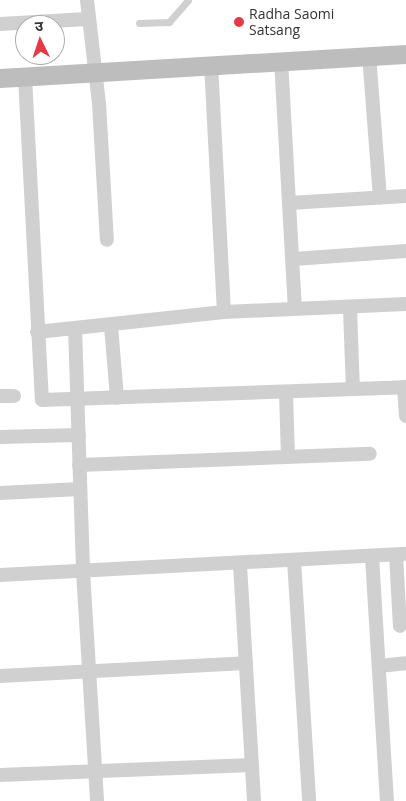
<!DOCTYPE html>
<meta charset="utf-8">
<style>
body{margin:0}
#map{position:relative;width:406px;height:801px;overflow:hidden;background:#fff;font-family:"Open Sans","Noto Sans Devanagari",sans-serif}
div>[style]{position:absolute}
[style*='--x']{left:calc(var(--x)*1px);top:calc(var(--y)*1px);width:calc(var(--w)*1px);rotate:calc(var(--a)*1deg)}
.lane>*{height:7px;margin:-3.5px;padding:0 3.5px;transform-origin:3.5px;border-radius:3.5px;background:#d0d0d0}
.street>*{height:14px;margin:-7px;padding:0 7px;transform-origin:7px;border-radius:7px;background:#d0d0d0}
.secondary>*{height:19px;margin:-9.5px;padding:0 9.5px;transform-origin:9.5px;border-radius:9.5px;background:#bdbdbd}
.dots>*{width:14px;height:14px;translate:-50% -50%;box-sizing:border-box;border:2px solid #fff;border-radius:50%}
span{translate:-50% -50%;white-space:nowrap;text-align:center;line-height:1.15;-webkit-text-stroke:5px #fff;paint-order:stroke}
.poi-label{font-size:14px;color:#333}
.left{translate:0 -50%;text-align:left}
.north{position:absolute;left:15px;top:15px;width:50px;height:50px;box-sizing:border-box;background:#fff;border:1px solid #adadad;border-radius:50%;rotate:356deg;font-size:14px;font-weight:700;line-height:20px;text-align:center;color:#333}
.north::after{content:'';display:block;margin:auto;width:18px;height:22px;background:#e63946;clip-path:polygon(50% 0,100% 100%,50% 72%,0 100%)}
</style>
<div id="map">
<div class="lane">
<i style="--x:139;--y:23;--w:30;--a:-2"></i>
<i style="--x:169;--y:22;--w:29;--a:-49"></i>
</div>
<div class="street">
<i style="--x:87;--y:0;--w:104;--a:83.4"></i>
<i style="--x:99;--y:103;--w:137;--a:86.7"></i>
<i style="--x:0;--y:24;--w:87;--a:-3.3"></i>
<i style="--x:369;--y:55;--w:143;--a:85.6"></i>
<i style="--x:281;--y:60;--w:249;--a:86.8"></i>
<i style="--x:211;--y:64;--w:248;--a:87"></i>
<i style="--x:25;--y:77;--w:323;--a:87"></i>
<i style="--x:42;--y:400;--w:364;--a:-2"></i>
<i style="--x:289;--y:203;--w:117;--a:-3.4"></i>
<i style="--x:294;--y:259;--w:112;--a:-4.1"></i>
<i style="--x:350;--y:309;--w:80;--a:87.9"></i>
<i style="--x:111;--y:326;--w:72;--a:85.2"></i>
<i style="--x:75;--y:328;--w:243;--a:88.1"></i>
<i style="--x:83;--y:571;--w:230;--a:86.5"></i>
<i style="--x:37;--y:332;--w:188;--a:-6.1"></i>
<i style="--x:224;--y:312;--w:182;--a:-2.5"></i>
<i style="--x:404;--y:387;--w:29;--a:86"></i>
<i style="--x:286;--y:393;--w:64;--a:88.2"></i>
<i style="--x:0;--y:396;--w:14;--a:0"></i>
<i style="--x:0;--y:437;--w:79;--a:-1.5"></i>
<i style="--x:79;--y:465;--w:291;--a:-2.2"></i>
<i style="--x:0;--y:493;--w:80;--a:-2.9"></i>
<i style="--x:396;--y:555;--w:71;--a:86.8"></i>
<i style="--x:372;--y:557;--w:244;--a:86.5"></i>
<i style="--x:294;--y:560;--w:241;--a:86.4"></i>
<i style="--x:240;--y:565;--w:236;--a:86.6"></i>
<i style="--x:0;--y:575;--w:407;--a:-3"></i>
<i style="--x:379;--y:666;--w:27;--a:-6"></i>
<i style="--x:0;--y:676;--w:246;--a:-3"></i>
<i style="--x:0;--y:775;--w:252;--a:-2.3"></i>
</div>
<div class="secondary">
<i style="--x:0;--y:78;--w:407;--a:-3.4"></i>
</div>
<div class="dots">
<i style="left:239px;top:22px;background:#e63946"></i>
</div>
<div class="poi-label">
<span class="left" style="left:249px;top:22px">Radha Saomi<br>Satsang</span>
</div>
<div class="north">उ</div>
</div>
